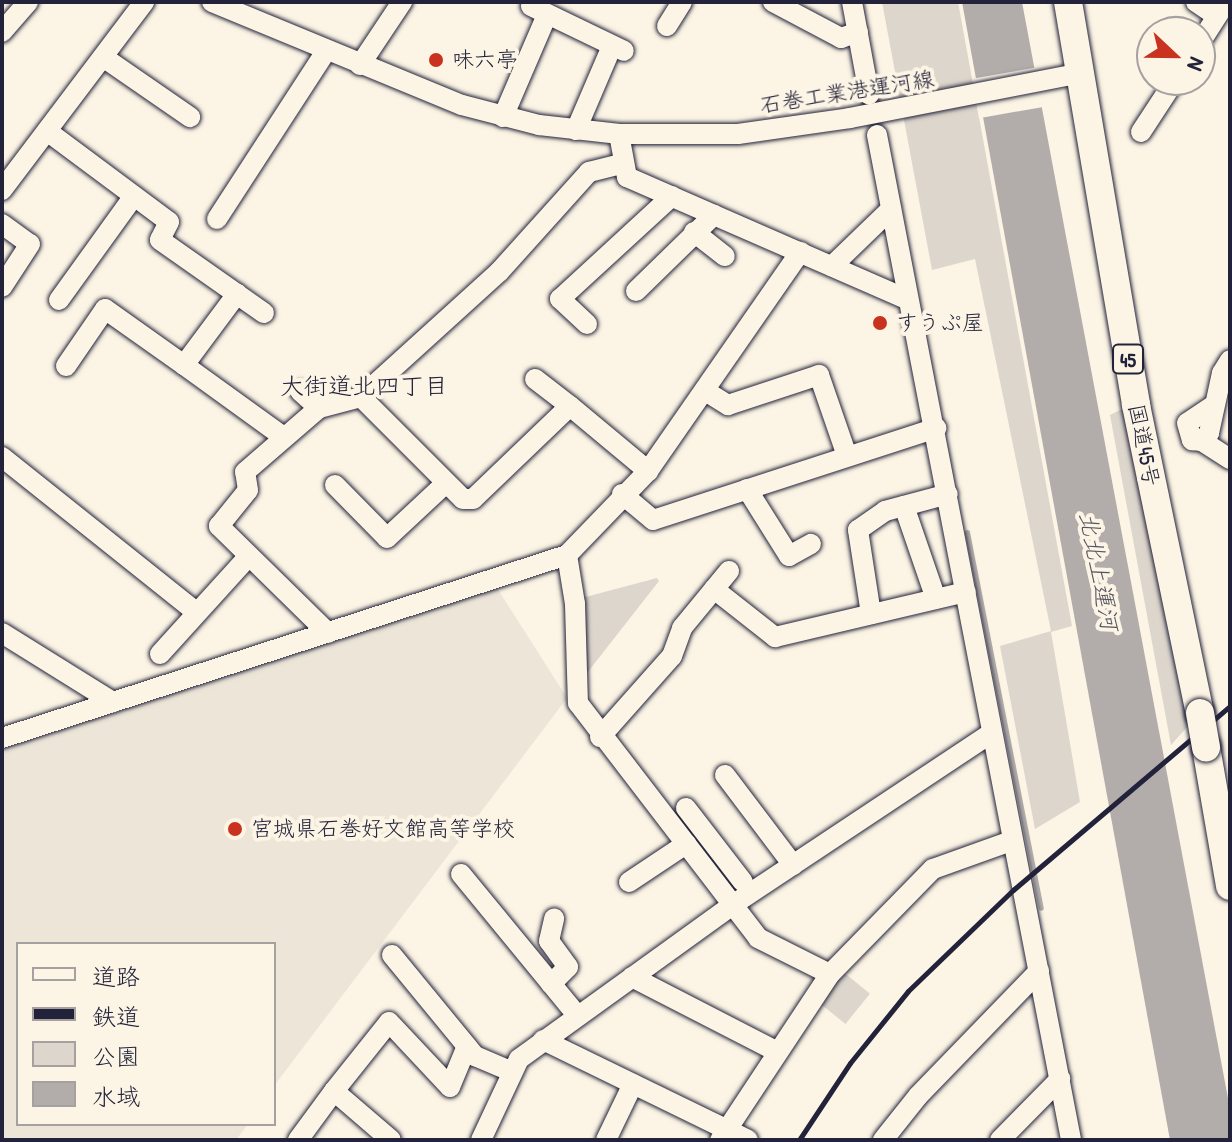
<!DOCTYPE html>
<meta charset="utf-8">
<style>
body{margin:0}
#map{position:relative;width:1232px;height:1142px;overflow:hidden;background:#fcf5e5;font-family:"Patrick Hand","Klee One",sans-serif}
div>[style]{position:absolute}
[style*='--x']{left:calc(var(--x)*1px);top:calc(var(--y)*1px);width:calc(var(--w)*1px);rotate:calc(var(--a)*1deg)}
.built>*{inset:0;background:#ece5d8}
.green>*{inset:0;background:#dcd6cc;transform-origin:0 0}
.water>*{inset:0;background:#b2adab}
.pier>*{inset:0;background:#fcf5e5;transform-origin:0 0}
.stream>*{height:5px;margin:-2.5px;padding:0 2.5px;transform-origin:2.5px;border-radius:2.5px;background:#b2adab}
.roads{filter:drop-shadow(0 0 2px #22223b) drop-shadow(0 0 2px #22223b)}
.minor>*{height:20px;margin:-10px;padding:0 10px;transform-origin:10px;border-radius:10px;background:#fcf5e5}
.highway>*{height:28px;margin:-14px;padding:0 14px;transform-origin:14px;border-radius:14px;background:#fcf5e5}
.rail>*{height:5px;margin:-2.5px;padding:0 2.5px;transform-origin:2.5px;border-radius:2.5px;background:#22223b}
.bridges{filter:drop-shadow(0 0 2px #22223b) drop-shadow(0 0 2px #22223b)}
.highway-bridge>*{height:28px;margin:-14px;padding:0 14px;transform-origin:14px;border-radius:14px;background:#fcf5e5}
.dots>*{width:22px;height:22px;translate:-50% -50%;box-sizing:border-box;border:4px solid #fcf5e5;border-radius:50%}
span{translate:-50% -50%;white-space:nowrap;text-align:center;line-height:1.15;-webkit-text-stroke:8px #fcf5e5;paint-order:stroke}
.shield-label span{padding:2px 6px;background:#fcf5e5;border:2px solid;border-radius:6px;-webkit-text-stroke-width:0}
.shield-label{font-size:20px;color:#22223b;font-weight:700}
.poi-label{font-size:22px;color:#22223b}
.left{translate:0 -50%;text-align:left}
.street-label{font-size:22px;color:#22223b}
.neighbourhood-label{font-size:24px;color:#22223b}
.water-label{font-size:24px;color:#545362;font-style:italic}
.frame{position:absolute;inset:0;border:4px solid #22223b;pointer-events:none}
.legend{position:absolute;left:16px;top:942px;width:260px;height:184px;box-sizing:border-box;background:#fcf5e5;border:2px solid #a5a1a1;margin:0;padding:10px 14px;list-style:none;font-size:24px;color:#22223b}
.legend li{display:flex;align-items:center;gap:16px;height:40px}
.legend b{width:40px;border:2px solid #a5a1a1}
.north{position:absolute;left:1136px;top:16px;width:80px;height:80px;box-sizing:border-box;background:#fcf5e5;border:2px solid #a5a1a1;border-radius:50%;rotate:112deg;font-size:22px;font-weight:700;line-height:32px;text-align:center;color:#22223b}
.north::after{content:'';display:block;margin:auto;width:28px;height:36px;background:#c8321e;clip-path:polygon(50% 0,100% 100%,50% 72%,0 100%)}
</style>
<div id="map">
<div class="built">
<i style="clip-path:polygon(497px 588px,567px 698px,274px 1086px,274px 944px,18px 944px,18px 1124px,248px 1124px,236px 1140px,2px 1140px,2px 747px)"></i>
</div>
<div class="green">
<i style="clip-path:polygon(882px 2px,958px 2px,1072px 626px,1051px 632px,1080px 802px,1035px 829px,1000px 646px,1051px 631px,975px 259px,932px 270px)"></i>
<i style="clip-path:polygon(1128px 406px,1189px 725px,1171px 745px,1110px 415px)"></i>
<i style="clip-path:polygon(657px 578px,659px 581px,580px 682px,578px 599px)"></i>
<i style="left:842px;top:971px;width:36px;height:39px;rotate:39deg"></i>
</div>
<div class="water">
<i style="clip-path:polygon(962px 2px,1022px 2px,1230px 1109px,1230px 1140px,1170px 1140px)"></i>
</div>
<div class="pier">
<i style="left:1039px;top:67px;width:40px;height:68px;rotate:80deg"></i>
</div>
<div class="stream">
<i style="--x:967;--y:532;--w:383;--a:78.9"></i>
</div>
<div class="roads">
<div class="minor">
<i style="--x:212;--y:2;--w:270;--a:22.4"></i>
<i style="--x:462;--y:105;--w:80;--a:14.6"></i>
<i style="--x:539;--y:125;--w:81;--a:6.4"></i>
<i style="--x:619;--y:134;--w:119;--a:0"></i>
<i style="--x:738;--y:134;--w:113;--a:-8.1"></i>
<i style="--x:850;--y:118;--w:235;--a:-11"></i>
<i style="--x:773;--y:2;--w:77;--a:27.9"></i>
<i style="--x:841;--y:38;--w:18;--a:-19"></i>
<i style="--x:852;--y:2;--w:94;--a:79.5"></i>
<i style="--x:1196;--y:2;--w:25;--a:34"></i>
<i style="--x:531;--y:6;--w:103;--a:25.8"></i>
<i style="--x:667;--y:26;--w:28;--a:-58"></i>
<i style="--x:2;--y:32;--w:40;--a:-49"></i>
<i style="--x:1200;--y:43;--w:49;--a:-57.6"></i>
<i style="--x:103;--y:57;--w:106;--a:34.6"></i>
<i style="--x:360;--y:65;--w:76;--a:-56.3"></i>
<i style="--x:503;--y:117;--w:111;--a:-66.7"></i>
<i style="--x:576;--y:130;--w:91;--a:-66.8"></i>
<i style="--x:47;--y:131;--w:152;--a:36.7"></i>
<i style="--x:169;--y:222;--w:20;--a:117"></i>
<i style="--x:160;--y:240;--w:127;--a:35.1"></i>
<i style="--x:1141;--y:132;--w:62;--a:-56.8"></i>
<i style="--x:619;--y:134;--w:44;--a:79.5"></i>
<i style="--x:627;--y:177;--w:307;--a:23.6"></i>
<i style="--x:877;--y:135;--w:1024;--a:79.07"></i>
<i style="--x:2;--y:190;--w:236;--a:-52.9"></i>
<i style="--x:217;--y:219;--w:200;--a:-57"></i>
<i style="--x:2;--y:224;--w:34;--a:36"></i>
<i style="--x:30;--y:244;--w:51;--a:123.1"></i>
<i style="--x:694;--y:232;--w:39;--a:38"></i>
<i style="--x:832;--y:266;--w:82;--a:-44"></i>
<i style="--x:636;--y:291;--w:109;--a:-44.3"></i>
<i style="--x:59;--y:300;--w:128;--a:-54.2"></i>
<i style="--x:587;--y:324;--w:37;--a:-137"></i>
<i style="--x:560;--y:299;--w:152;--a:-42.6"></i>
<i style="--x:184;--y:365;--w:121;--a:35.9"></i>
<i style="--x:66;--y:366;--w:69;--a:-55.6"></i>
<i style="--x:105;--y:309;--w:97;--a:35.3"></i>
<i style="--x:184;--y:365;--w:89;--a:-53.3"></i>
<i style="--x:535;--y:379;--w:44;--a:37.6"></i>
<i style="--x:300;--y:391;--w:25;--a:42"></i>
<i style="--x:707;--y:392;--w:25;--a:32"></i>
<i style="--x:728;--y:405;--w:96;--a:-18.2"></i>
<i style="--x:819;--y:375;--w:86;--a:70.9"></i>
<i style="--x:361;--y:397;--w:144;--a:45"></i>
<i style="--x:463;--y:499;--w:10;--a:0"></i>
<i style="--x:473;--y:499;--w:134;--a:-43.8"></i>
<i style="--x:570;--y:406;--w:102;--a:39.8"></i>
<i style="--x:1214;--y:405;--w:32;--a:146"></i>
<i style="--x:1187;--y:423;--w:18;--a:74"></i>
<i style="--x:1192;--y:440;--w:10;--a:6"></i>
<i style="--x:1202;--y:441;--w:11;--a:-49"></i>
<i style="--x:1209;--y:433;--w:61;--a:-77.8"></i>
<i style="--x:1222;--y:373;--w:15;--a:-58"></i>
<i style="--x:1202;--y:441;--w:33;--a:33"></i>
<i style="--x:2;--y:457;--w:248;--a:38.6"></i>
<i style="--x:335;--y:485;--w:74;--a:45.5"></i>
<i style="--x:387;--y:538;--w:81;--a:-43"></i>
<i style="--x:747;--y:489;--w:79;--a:57.9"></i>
<i style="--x:789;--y:556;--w:25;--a:-29"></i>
<i style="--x:622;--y:494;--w:40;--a:40"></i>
<i style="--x:653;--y:520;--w:298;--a:-18"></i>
<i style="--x:904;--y:506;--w:98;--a:71"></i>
<i style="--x:567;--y:555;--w:50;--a:80.7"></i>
<i style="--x:575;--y:604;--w:99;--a:88.3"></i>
<i style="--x:578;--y:703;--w:296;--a:52.5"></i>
<i style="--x:758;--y:938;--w:80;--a:26.6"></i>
<i style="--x:830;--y:974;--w:199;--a:123.5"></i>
<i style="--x:714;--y:589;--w:78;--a:38.2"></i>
<i style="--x:775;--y:637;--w:196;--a:-13.3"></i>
<i style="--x:871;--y:614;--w:85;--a:-98.8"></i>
<i style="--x:858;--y:530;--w:33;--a:-35"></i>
<i style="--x:885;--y:511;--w:65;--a:-15.1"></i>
<i style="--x:2;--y:633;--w:131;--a:31.9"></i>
<i style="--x:328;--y:633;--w:153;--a:-135.5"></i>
<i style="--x:219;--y:526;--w:46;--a:-51.1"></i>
<i style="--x:248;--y:490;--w:18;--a:-99"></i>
<i style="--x:245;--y:472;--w:98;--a:-40.9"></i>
<i style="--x:319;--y:408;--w:43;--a:-14.7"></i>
<i style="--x:361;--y:397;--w:186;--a:-42.2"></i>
<i style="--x:499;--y:272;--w:135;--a:-48"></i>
<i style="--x:589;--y:172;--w:34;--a:-14"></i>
<i style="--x:160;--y:654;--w:132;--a:-47.8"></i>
<i style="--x:600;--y:737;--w:108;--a:-48.4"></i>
<i style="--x:672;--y:656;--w:30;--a:-70"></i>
<i style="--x:682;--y:628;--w:74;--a:-50.5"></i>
<i style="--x:2;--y:738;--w:594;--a:-17.95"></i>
<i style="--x:567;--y:555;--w:117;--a:-46"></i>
<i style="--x:648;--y:471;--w:267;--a:-55.2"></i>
<i style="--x:725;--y:775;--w:113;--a:52.9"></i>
<i style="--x:686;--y:808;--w:93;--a:52.4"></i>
<i style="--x:461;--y:874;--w:183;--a:50.6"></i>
<i style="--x:629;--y:882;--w:69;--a:-33.7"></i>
<i style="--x:392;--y:955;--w:131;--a:50.6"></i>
<i style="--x:475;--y:1056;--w:38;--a:23"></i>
<i style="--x:830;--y:974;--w:147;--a:-45.6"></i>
<i style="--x:933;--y:869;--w:83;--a:-19.7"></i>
<i style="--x:632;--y:977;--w:162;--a:27.2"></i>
<i style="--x:551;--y:984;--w:24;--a:-45"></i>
<i style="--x:568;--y:967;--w:32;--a:-126"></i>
<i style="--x:549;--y:941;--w:23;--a:-77"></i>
<i style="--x:543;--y:1040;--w:228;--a:26"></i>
<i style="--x:334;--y:1091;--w:88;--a:-51.4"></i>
<i style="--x:389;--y:1022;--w:89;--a:46.8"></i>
<i style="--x:450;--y:1087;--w:44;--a:-67.5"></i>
<i style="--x:298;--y:1140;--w:61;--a:-53.7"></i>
<i style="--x:334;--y:1091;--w:75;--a:40.7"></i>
<i style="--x:481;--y:1140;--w:89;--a:-64.9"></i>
<i style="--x:519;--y:1059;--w:265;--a:-35.8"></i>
<i style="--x:734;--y:904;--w:309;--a:-33.6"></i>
<i style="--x:606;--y:1140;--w:62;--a:-64.3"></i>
<i style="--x:883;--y:1140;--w:56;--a:-51.5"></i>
<i style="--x:918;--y:1096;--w:174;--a:-45.9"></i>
<i style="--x:1000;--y:1140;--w:86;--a:-45.5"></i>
</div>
<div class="highway">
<i style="--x:1068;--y:2;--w:409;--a:80.4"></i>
<i style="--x:1136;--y:405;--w:315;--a:78.3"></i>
<i style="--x:1206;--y:747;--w:141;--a:80.2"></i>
</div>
</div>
<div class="rail">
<i style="--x:799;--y:1140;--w:92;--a:-56.5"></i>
<i style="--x:850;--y:1063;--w:92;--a:-51.1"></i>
<i style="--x:908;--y:991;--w:146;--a:-43.9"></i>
<i style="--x:1013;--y:890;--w:285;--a:-40.3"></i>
</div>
<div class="bridges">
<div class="highway-bridge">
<i style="--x:1200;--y:713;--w:35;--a:80"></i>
</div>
</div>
<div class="dots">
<i style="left:436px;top:60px;background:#c8321e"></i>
<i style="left:880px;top:323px;background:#c8321e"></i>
<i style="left:235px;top:829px;background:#c8321e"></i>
</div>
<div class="shield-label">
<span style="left:1128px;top:359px">45</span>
</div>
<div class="poi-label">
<span class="left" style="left:452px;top:60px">味六亭</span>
<span class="left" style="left:896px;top:323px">すうぷ屋</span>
<span class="left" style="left:251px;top:829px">宮城県石巻好文館高等学校</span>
</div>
<div class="street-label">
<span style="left:847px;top:92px;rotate:-9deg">石巻工業港運河線</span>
<span style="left:1144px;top:445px;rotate:79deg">国道45号</span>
</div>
<div class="neighbourhood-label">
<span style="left:364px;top:386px">大街道北四丁目</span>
</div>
<div class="water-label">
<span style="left:1099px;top:571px;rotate:79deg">北北上運河</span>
</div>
<div class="frame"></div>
<ul class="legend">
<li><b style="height:10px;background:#fcf5e5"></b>道路</li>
<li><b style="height:10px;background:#22223b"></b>鉄道</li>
<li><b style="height:22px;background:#dcd6cc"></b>公園</li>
<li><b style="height:22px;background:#b2adab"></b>水域</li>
</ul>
<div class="north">N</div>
</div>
